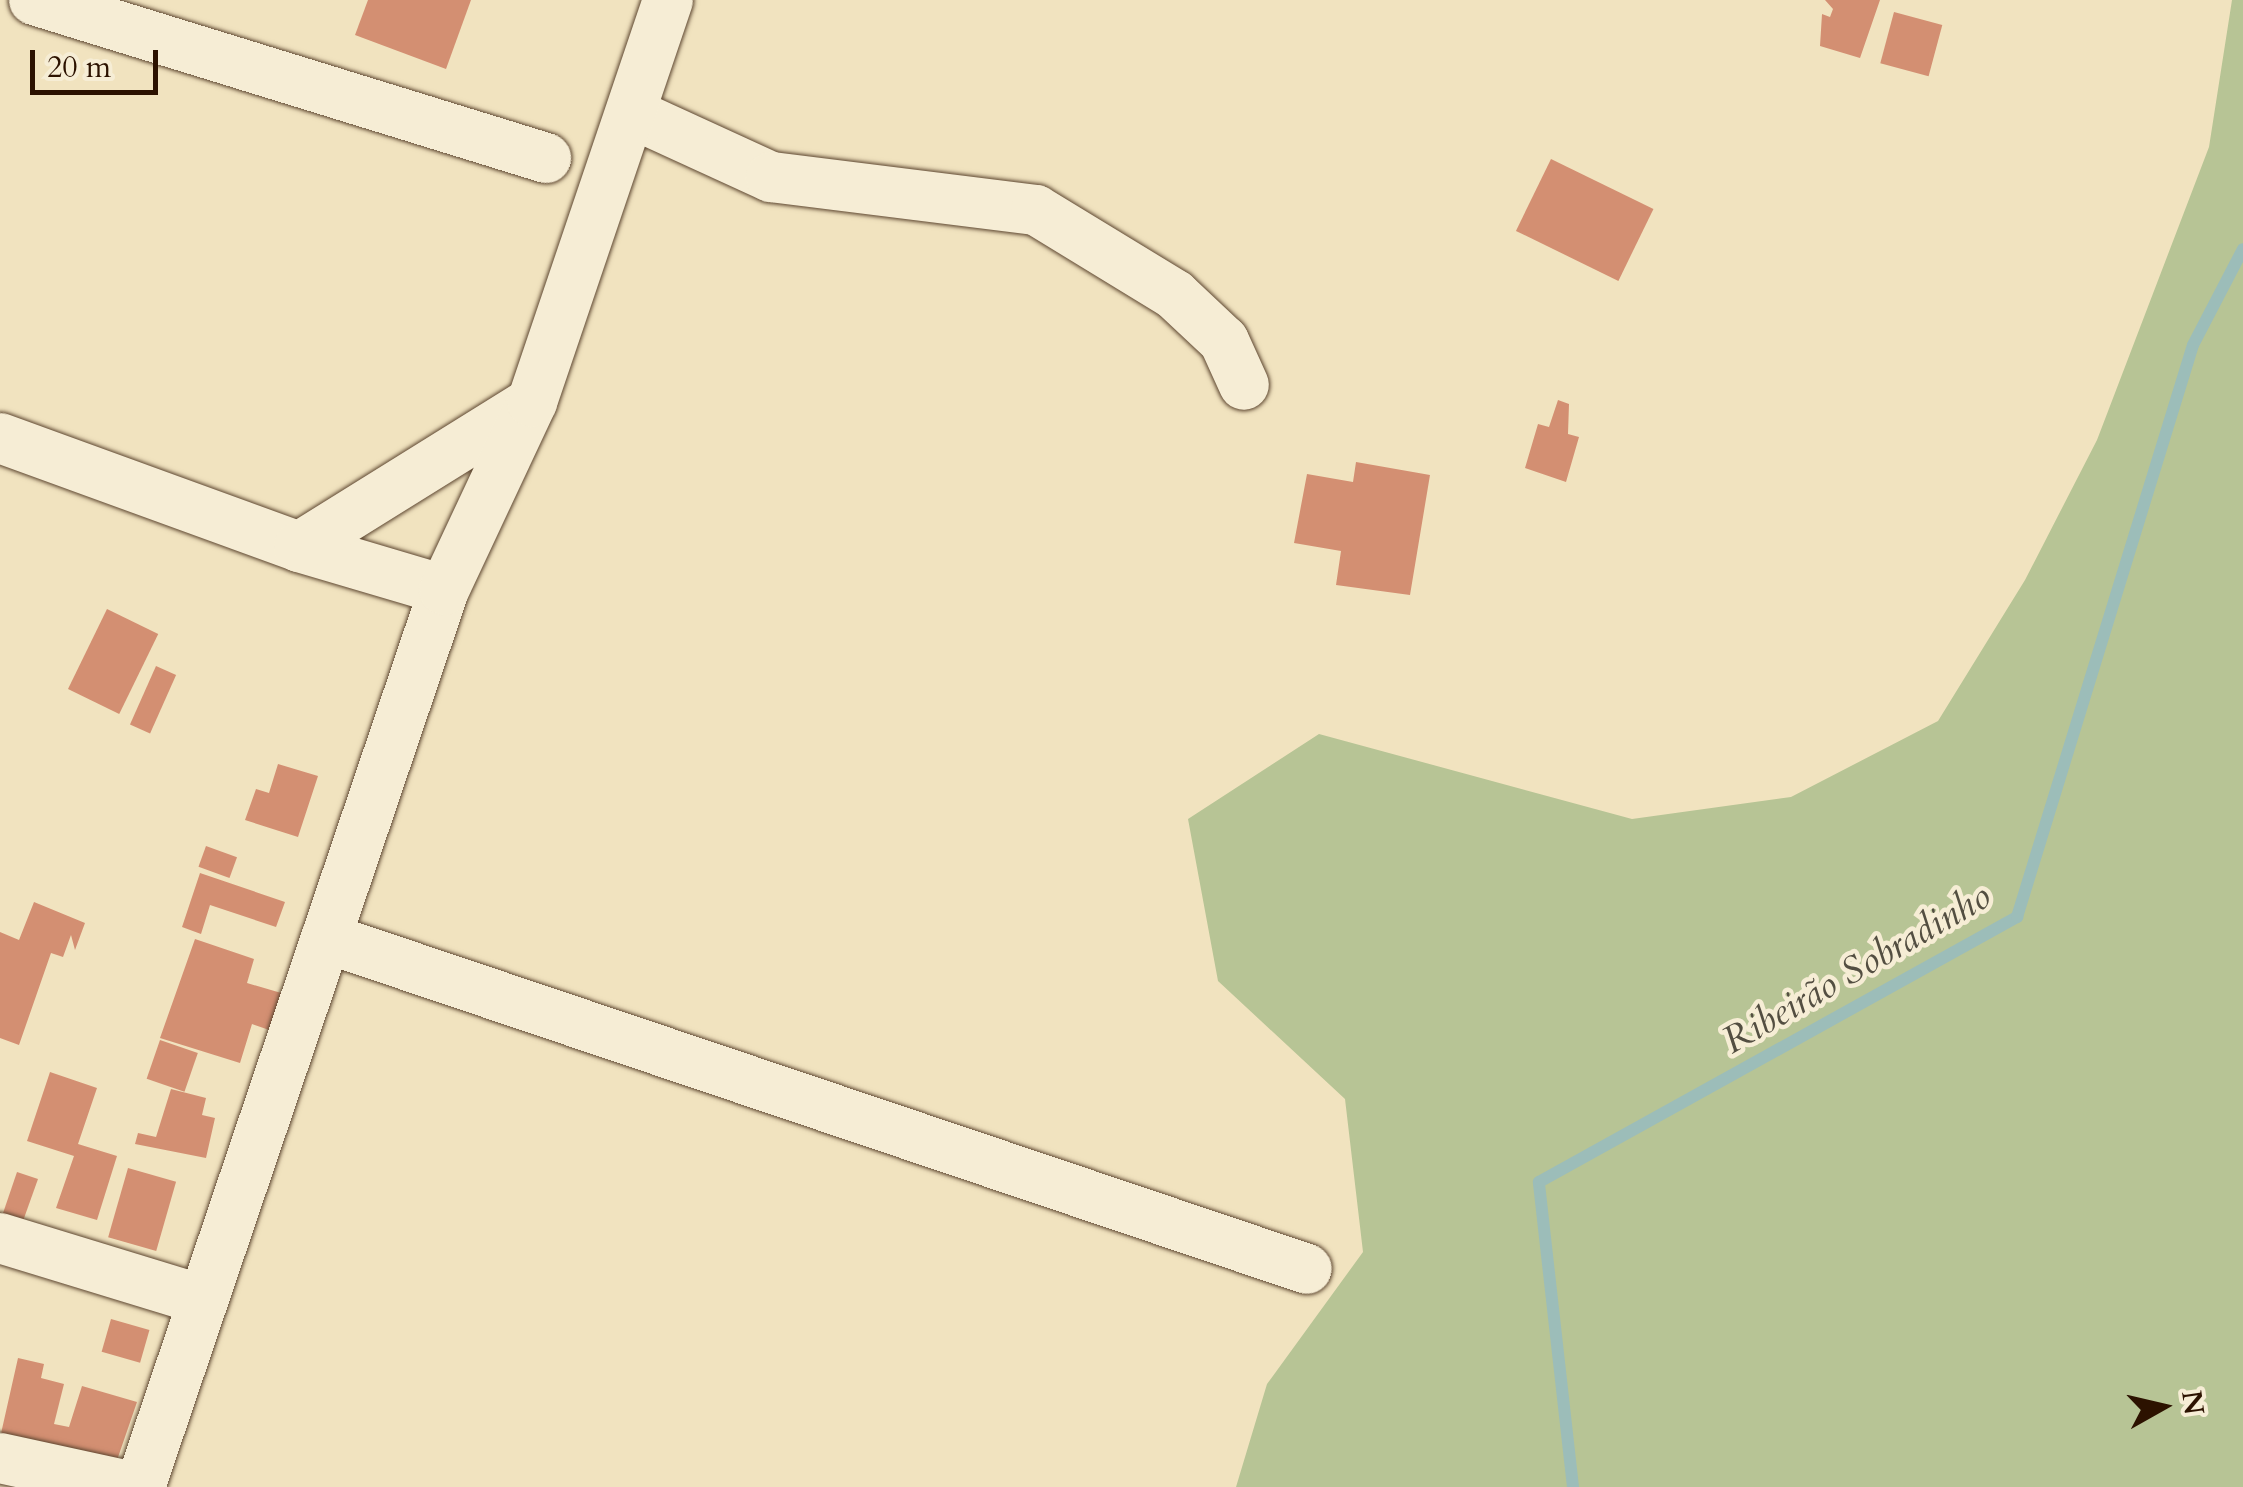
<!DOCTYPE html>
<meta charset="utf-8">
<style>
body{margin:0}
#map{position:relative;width:2243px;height:1487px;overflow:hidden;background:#f1e3bf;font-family:Cardo,serif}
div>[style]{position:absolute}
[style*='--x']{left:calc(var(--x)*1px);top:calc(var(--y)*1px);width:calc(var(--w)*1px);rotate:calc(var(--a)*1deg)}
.green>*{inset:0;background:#b7c495}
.stream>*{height:12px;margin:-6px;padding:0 6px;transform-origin:6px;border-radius:6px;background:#9cbdb9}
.building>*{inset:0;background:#d38f72;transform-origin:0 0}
.roads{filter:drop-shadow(0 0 2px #5d4630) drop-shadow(0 0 2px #5d4630)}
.minor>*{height:50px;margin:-25px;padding:0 25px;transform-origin:25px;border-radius:25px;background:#f6edd5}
span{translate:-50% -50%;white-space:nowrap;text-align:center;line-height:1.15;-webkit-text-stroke:9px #f6edd5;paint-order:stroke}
.water-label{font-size:38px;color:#534e41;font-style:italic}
.north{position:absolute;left:2113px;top:1357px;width:100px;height:100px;-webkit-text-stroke:8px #f6edd5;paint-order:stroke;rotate:82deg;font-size:28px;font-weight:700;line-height:40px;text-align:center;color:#2c1200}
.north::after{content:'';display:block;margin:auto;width:35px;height:45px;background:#2c1200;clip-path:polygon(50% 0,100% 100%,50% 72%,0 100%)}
.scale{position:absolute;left:30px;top:50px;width:128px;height:45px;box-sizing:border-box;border:5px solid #2c1200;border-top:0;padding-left:12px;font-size:30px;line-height:35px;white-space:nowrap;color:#2c1200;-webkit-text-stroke:8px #f6edd5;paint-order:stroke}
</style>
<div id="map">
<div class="green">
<i style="clip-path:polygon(2232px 0,2243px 0,2243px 1487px,1236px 1487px,1267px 1384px,1363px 1252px,1345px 1099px,1218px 981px,1188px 819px,1319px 734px,1632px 819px,1791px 797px,1938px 721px,2025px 580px,2097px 440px,2209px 147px)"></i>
</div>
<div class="stream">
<i style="--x:1573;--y:1487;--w:307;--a:-96.4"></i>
<i style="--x:1539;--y:1182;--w:547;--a:-29"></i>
<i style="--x:2017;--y:917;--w:598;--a:-72.9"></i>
<i style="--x:2193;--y:345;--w:108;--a:-62.5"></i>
</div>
<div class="building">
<i style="clip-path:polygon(368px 0,471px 0,446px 69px,355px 35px)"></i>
<i style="clip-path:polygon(1825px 0,1880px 0,1860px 58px,1820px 46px,1822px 14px,1830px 17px,1833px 9px)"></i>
<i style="left:1894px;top:12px;width:50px;height:53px;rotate:15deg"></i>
<i style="left:1551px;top:159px;width:114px;height:80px;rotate:26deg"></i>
<i style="clip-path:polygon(1558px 400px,1569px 404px,1568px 434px,1579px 437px,1566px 482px,1525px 468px,1538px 424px,1549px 427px)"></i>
<i style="clip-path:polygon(1356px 462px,1430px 475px,1410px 595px,1336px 585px,1341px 551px,1294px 543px,1307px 474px,1353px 482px)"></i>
<i style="left:107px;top:609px;width:57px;height:89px;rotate:26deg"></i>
<i style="left:156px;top:666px;width:22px;height:64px;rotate:24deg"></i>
<i style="clip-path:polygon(278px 764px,318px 776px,298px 837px,245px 820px,256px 789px,269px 793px)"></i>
<i style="left:206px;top:846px;width:33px;height:22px;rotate:20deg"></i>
<i style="clip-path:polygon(200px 873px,285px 902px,276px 927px,210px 905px,201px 934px,182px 927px)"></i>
<i style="clip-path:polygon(34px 902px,85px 923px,75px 950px,71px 935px,63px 957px,51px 953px,19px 1045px,0 1038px,0 932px,19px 940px)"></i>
<i style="clip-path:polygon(195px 939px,254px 959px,247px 983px,288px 995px,275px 1032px,252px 1024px,240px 1063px,160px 1038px)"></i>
<i style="left:160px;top:1040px;width:40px;height:41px;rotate:19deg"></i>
<i style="clip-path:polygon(50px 1072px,97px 1088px,78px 1144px,117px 1156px,97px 1220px,56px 1208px,74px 1156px,27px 1141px)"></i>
<i style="clip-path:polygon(171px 1089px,206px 1098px,202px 1115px,215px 1118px,206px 1158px,135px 1144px,138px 1133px,156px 1137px)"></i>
<i style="left:128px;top:1168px;width:50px;height:72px;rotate:16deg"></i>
<i style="clip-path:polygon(17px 1172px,38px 1179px,18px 1235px,0 1222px)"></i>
<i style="left:111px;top:1319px;width:40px;height:34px;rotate:16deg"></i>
<i style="clip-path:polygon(18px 1358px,44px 1364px,41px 1378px,64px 1384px,54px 1424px,69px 1427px,82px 1386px,137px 1402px,115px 1466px,24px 1444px,26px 1438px,0 1438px)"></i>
</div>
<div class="roads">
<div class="minor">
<i style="--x:34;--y:0;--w:536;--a:17.15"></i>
<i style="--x:631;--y:113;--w:154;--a:24.6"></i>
<i style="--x:771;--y:177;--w:267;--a:7.1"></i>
<i style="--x:1036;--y:210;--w:163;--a:31.4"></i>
<i style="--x:1175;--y:295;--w:67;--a:43.2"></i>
<i style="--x:1224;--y:341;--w:48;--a:65.6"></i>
<i style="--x:0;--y:438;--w:318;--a:20"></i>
<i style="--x:299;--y:547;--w:151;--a:16.5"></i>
<i style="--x:299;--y:547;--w:274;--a:-31.9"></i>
<i style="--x:326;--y:938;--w:1035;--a:18.64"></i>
<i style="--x:0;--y:1238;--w:212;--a:17"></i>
<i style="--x:0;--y:1458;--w:136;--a:12.3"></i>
<i style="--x:140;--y:1487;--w:947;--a:-71.28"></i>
<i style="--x:444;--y:590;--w:208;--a:-64.9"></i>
<i style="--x:532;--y:402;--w:424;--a:-71.3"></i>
</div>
</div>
<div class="water-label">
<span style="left:1857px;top:969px;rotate:-30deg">Ribeirão Sobradinho</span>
</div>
<div class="north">N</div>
<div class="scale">20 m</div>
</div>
